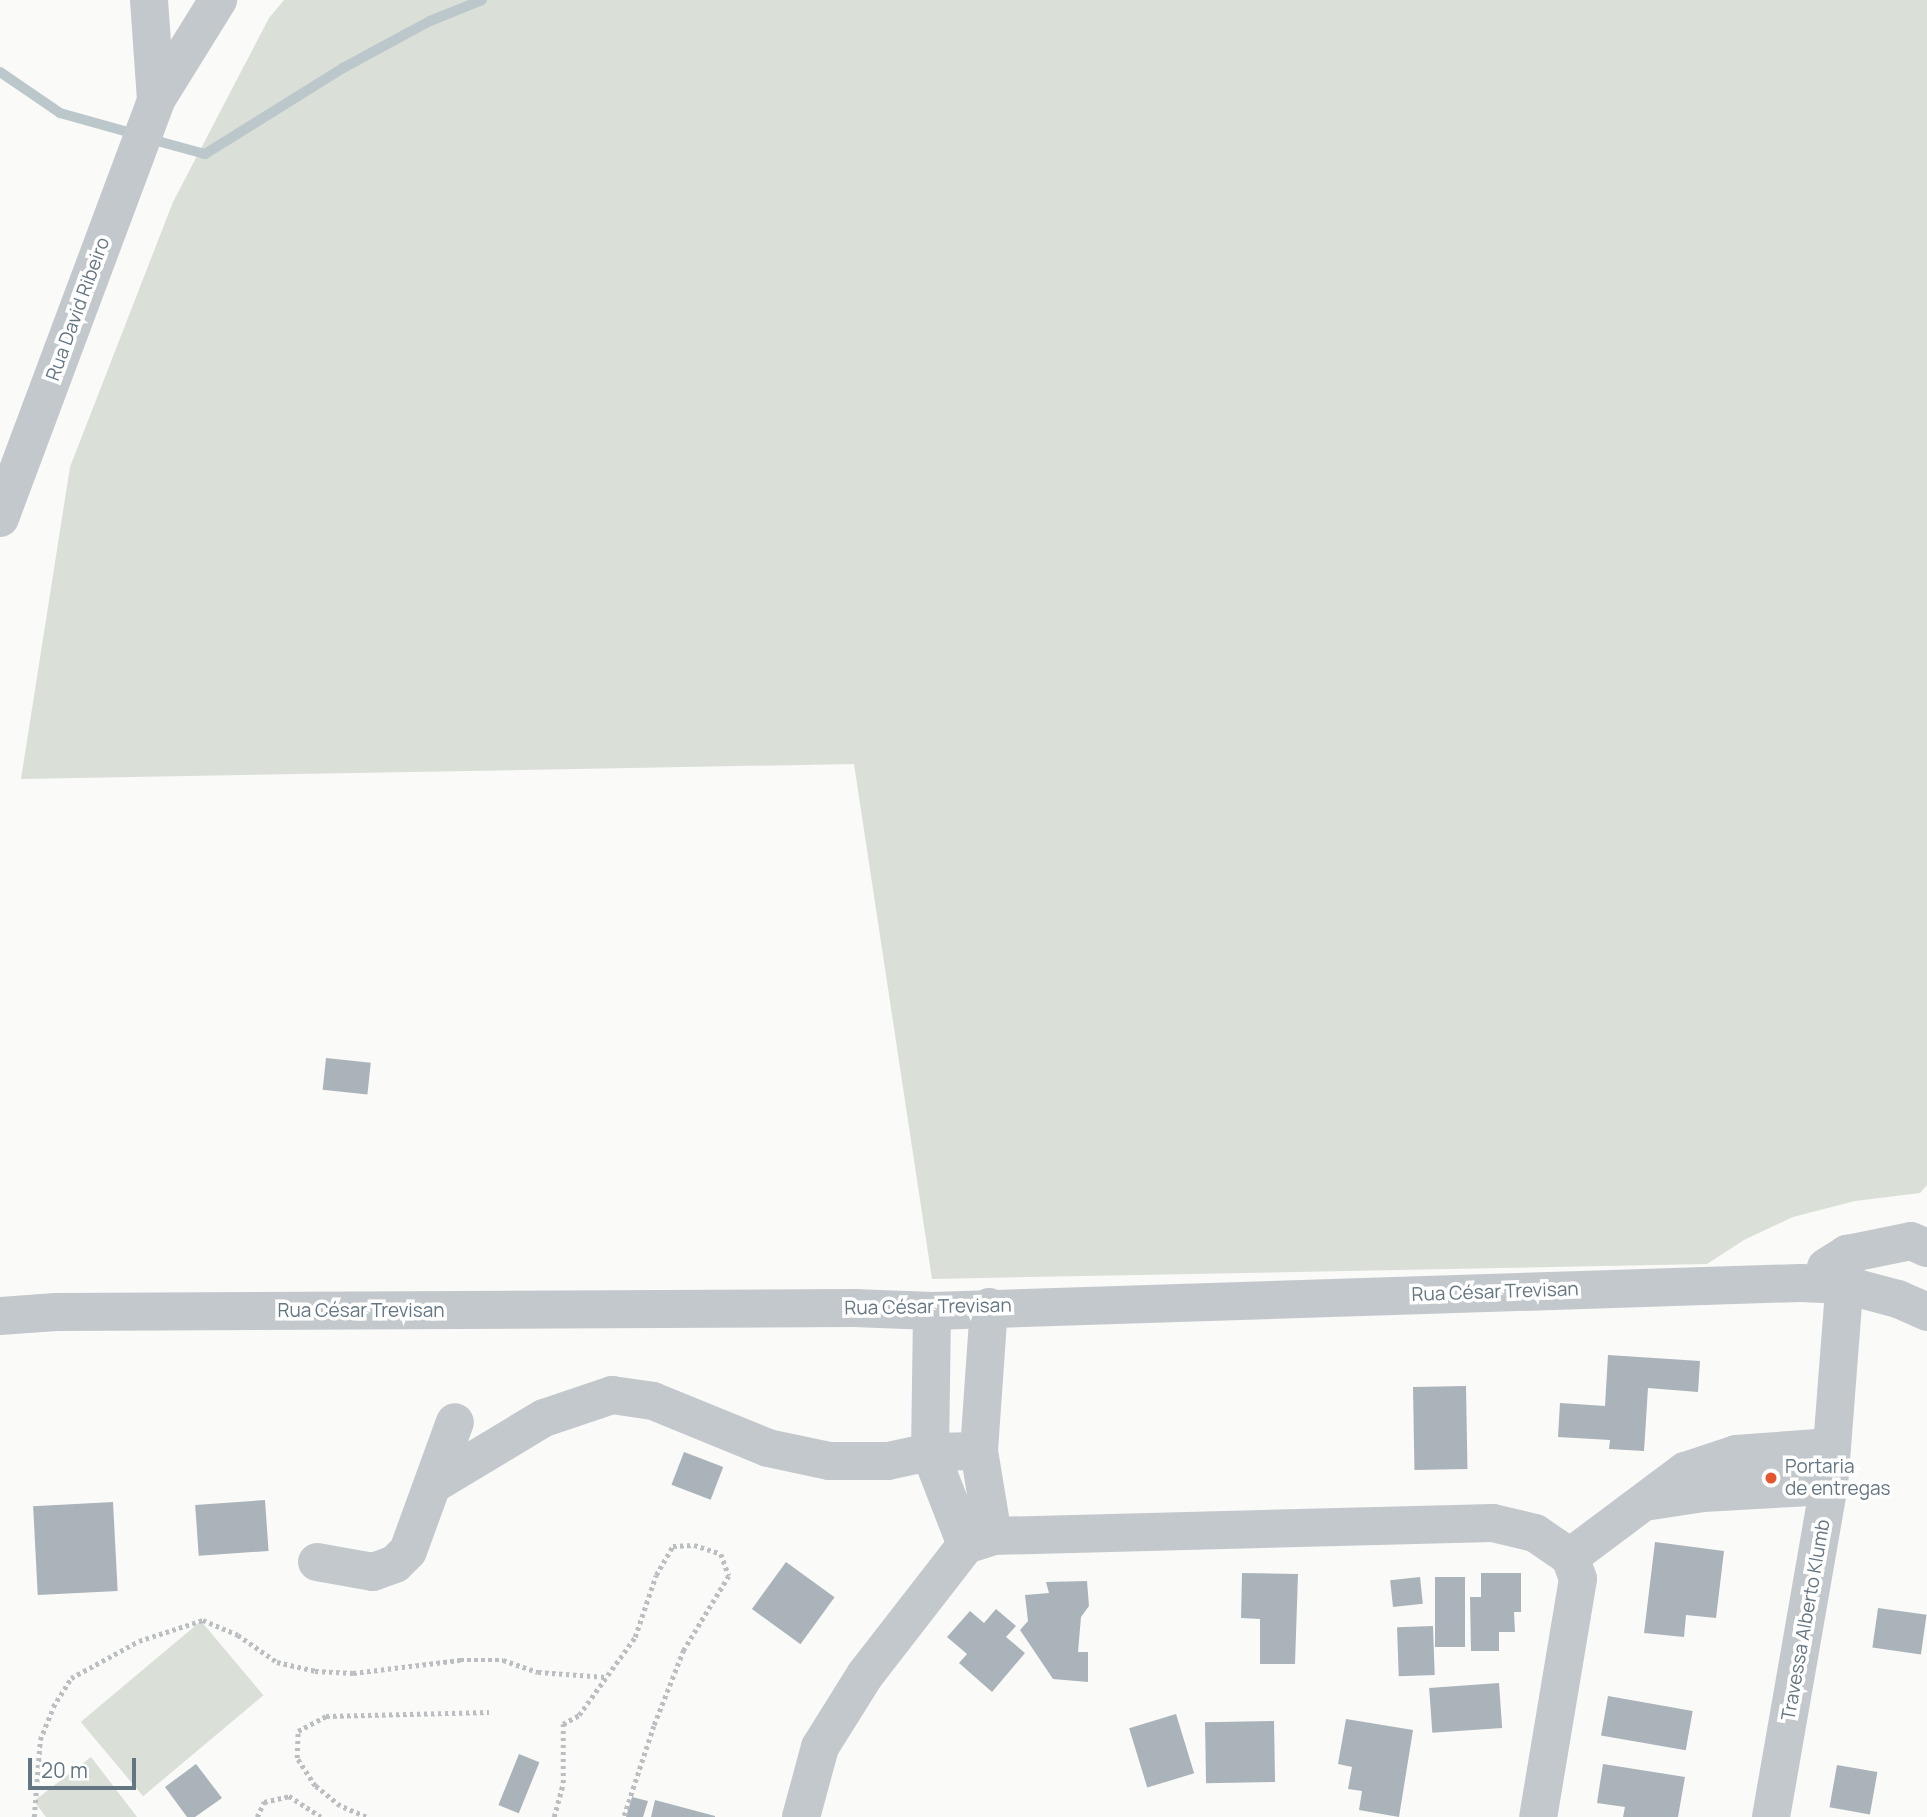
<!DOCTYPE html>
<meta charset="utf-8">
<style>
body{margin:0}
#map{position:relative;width:1927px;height:1817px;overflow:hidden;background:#fafaf8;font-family:Manrope,sans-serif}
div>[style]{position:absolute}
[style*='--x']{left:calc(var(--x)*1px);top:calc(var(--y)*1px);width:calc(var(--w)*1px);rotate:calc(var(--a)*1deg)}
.green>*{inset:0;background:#dadfd7;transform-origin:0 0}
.stream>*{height:10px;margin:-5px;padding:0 5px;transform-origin:5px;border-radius:5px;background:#bbc7cb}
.building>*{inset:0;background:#aab3b9;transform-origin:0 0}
.path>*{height:4.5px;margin-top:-2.25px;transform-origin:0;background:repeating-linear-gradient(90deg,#bbbfc2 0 3.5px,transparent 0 7px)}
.minor>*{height:38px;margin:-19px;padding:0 19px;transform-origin:19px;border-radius:19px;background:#c3c8cc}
.dots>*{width:19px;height:19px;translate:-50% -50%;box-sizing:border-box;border:4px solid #fff;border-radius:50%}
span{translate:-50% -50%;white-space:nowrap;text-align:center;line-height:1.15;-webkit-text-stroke:7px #fff;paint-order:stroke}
.street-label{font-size:19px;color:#657683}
.poi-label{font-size:19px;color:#657683}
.left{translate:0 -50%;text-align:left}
.scale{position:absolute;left:28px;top:1758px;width:108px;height:32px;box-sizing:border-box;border:4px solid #657683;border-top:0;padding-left:9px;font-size:21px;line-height:24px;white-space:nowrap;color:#657683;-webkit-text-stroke:5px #fff;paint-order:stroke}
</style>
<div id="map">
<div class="green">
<i style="clip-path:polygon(284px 0,1927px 0,1927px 1185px,1920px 1193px,1855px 1201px,1793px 1217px,1744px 1240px,1707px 1264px,932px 1279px,854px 764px,21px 779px,70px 467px,173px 202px,269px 18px)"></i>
<i style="left:201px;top:1621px;width:97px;height:157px;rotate:50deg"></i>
<i style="clip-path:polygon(91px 1757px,137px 1817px,46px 1817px,34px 1801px)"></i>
</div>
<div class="stream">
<i style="--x:0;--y:72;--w:73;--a:34.3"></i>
<i style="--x:60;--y:113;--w:78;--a:15.6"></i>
<i style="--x:150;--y:139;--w:57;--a:15.3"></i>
<i style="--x:205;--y:154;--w:163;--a:-31.9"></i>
<i style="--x:343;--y:68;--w:99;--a:-28.4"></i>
<i style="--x:430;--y:21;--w:56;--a:-22"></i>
</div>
<div class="building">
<i style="left:326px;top:1058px;width:45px;height:32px;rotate:6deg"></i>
<i style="clip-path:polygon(1608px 1355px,1700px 1361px,1698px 1392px,1648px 1388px,1644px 1451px,1609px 1449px,1610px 1440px,1558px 1437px,1560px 1403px,1605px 1406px)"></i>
<i style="left:1466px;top:1386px;width:83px;height:53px;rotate:89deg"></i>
<i style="left:684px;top:1452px;width:42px;height:35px;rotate:21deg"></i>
<i style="left:265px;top:1500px;width:51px;height:70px;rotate:86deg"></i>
<i style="left:113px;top:1502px;width:89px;height:80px;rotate:87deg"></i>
<i style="clip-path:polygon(1655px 1542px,1724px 1551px,1716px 1618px,1686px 1615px,1684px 1637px,1644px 1633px)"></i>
<i style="left:786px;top:1562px;width:60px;height:58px;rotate:36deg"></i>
<i style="clip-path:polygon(1242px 1573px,1298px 1574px,1295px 1664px,1260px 1664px,1260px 1619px,1241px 1618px)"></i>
<i style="clip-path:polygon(1481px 1573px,1521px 1573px,1521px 1612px,1514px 1612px,1515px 1632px,1499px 1632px,1499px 1651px,1471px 1651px,1470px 1597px,1481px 1597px)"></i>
<i style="left:1420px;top:1577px;width:27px;height:30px;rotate:84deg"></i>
<i style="left:1435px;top:1577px;width:30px;height:70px"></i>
<i style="clip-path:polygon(1087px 1581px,1089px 1606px,1081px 1617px,1078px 1652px,1088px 1652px,1088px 1682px,1053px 1679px,1020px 1630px,1028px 1621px,1025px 1595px,1049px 1593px,1046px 1582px)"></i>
<i style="left:1878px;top:1608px;width:49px;height:40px;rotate:8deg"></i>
<i style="clip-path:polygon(996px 1609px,1016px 1626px,1006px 1637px,1025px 1653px,992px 1692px,959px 1663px,967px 1654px,947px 1637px,970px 1611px,984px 1623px)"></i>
<i style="left:1433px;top:1626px;width:49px;height:36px;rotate:88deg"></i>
<i style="left:1499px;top:1683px;width:45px;height:70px;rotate:86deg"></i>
<i style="left:1608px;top:1696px;width:86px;height:40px;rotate:10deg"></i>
<i style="left:1176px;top:1714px;width:62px;height:49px;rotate:73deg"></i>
<i style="clip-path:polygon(1346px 1719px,1413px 1730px,1399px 1817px,1359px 1810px,1362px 1791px,1348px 1789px,1352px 1767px,1338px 1764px)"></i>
<i style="left:1274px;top:1721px;width:61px;height:69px;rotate:89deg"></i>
<i style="left:519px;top:1754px;width:22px;height:55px;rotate:22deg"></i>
<i style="clip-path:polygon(196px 1764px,222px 1798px,195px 1817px,187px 1817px,165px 1787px)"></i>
<i style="clip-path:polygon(1603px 1764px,1685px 1777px,1678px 1817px,1623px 1817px,1625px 1807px,1597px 1803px)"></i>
<i style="left:1837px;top:1765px;width:41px;height:43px;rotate:10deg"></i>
<i style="clip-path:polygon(632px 1797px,648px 1801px,643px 1817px,626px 1817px)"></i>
<i style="clip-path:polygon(655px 1800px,715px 1816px,715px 1817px,651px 1817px)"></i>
</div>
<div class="path">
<i style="--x:34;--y:1817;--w:77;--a:-85.5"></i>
<i style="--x:40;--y:1740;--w:35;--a:-68"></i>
<i style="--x:53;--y:1707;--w:34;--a:-58"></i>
<i style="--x:71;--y:1678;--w:77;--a:-28.6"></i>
<i style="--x:139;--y:1641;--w:67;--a:-18.2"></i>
<i style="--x:203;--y:1620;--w:38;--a:23"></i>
<i style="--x:238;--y:1635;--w:47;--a:34.7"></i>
<i style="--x:277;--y:1662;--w:39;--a:13"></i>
<i style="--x:315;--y:1671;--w:38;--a:3"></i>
<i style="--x:353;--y:1673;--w:108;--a:-6.9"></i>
<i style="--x:460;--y:1660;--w:43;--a:0"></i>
<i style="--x:503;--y:1660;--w:37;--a:19"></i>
<i style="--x:538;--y:1672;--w:68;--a:4.2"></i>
<i style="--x:257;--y:1817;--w:17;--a:-65"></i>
<i style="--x:264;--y:1802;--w:26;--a:-13"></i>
<i style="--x:289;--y:1796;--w:38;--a:33"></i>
<i style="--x:366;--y:1817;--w:28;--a:-157"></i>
<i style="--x:340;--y:1806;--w:32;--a:-141"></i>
<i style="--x:315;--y:1786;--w:33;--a:-123"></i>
<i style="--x:297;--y:1758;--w:27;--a:-88"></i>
<i style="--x:298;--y:1731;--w:32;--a:-28"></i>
<i style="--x:326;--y:1716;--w:163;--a:-1.4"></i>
<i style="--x:554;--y:1817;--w:35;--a:-75"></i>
<i style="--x:563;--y:1783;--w:59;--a:-90"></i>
<i style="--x:563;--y:1724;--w:18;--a:-29"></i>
<i style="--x:579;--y:1715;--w:96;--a:-54.3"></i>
<i style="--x:635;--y:1637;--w:65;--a:-71.3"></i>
<i style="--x:656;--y:1575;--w:34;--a:-60"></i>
<i style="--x:673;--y:1546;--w:21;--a:-3"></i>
<i style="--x:694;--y:1545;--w:28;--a:18"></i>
<i style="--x:721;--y:1554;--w:23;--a:70"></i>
<i style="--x:729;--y:1576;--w:87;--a:121.3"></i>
<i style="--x:684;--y:1650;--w:82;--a:111.5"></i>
<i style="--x:654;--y:1726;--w:96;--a:108.2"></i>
</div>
<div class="minor">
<i style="--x:149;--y:0;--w:100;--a:86"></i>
<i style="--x:0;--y:518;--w:446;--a:-69.5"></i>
<i style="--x:156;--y:100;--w:118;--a:-58.2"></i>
<i style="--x:1826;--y:1267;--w:25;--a:-32"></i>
<i style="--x:1847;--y:1254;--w:65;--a:-11.5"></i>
<i style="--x:1911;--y:1241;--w:17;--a:24"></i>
<i style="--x:989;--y:1307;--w:144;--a:94"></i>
<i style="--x:979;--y:1451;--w:86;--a:80.6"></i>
<i style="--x:932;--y:1311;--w:141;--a:90.8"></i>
<i style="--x:930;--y:1452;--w:100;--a:68.8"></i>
<i style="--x:0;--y:1316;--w:56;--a:-4.1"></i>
<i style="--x:56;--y:1312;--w:798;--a:-0.29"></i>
<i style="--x:854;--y:1308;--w:78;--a:2.2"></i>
<i style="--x:932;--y:1311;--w:869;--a:-1.85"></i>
<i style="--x:1801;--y:1283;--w:44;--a:2.6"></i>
<i style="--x:1845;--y:1285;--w:55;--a:14.8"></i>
<i style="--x:1898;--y:1299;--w:32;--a:24"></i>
<i style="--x:434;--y:1484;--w:128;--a:-31"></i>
<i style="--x:544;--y:1418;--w:72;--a:-18.7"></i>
<i style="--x:612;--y:1395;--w:41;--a:8.3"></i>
<i style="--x:653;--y:1401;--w:124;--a:22.2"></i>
<i style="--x:768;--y:1448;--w:62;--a:12"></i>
<i style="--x:829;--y:1461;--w:59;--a:0"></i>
<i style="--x:888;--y:1461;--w:43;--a:-12.1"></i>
<i style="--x:930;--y:1452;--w:49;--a:-1.2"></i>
<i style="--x:1651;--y:1501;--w:53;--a:-8.7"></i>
<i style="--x:1703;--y:1493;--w:126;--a:-3.2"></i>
<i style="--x:1570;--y:1557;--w:144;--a:-36.8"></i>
<i style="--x:1685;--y:1471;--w:54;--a:-18.4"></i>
<i style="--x:1736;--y:1454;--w:96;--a:-4.2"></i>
<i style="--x:317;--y:1562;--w:57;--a:10.1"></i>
<i style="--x:373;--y:1572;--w:23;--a:-20"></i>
<i style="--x:395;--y:1564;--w:18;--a:-45"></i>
<i style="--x:408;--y:1551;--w:137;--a:-70"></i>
<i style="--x:801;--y:1817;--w:73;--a:-74.8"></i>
<i style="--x:820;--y:1747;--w:85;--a:-58"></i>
<i style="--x:865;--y:1675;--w:165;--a:-52.2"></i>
<i style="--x:966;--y:1545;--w:28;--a:-18"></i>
<i style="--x:993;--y:1536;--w:500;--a:-1.49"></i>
<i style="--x:1493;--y:1523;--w:43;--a:13.4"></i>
<i style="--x:1535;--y:1533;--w:42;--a:34.4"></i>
<i style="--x:1570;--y:1557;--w:23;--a:70"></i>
<i style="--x:1578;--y:1579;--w:241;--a:99.5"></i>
<i style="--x:1771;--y:1817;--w:336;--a:-80.1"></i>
<i style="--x:1829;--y:1486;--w:233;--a:-85.6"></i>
</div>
<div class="dots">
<i style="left:1771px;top:1478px;background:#e4572e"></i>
</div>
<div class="street-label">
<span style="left:78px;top:309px;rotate:-70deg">Rua David Ribeiro</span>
<span style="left:1495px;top:1292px;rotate:-2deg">Rua César Trevisan</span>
<span style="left:928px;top:1307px;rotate:-1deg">Rua César Trevisan</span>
<span style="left:361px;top:1311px">Rua César Trevisan</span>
<span style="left:1806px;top:1620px;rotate:-80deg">Travessa Alberto Klumb</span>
</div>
<div class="poi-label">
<span class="left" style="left:1785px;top:1478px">Portaria<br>de entregas</span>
</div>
<div class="scale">20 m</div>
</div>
